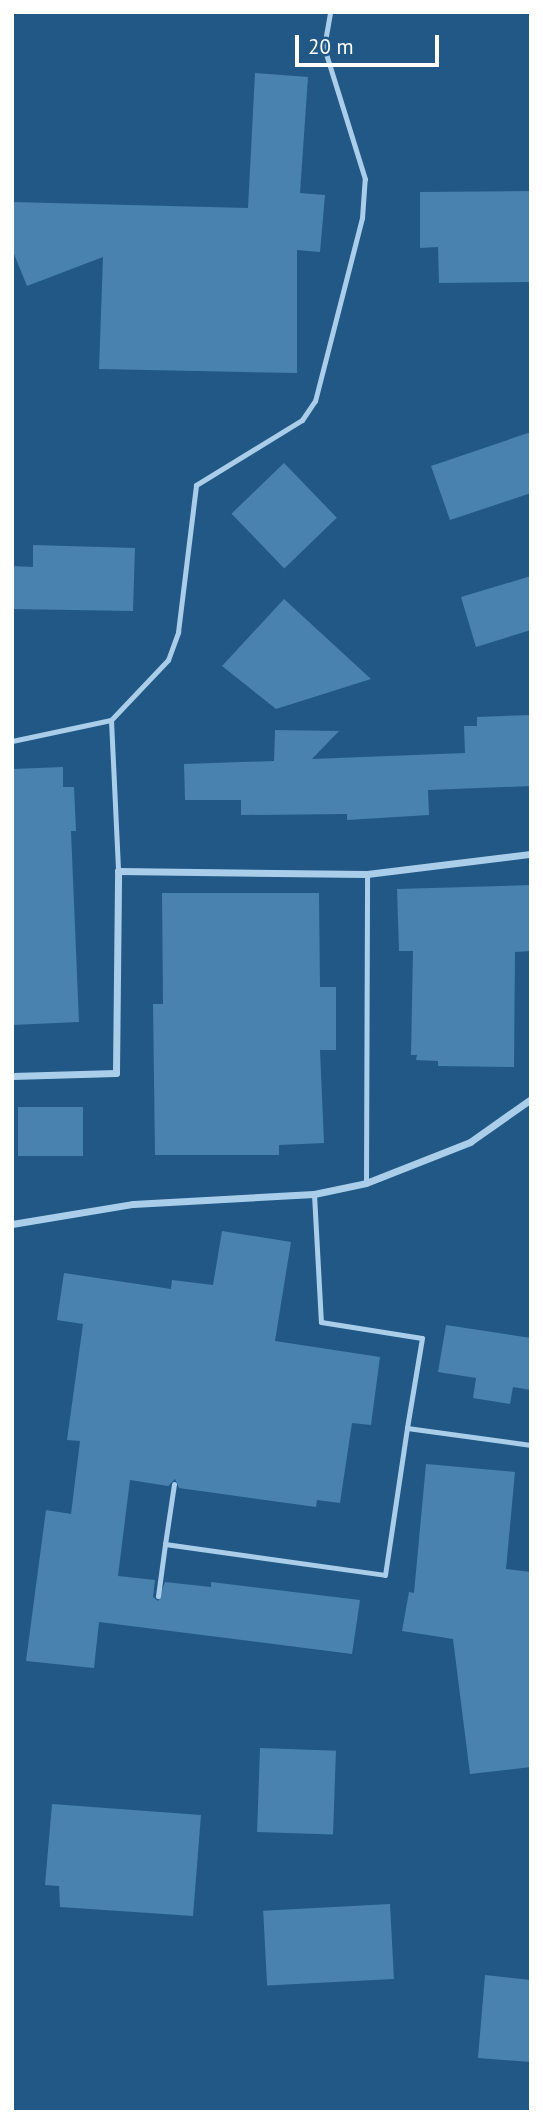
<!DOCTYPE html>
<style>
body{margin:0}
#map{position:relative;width:543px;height:2124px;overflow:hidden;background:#215886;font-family:"PT Sans",sans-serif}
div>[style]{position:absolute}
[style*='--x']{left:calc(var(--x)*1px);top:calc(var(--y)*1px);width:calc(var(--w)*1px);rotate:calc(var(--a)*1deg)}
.building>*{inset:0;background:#4982ae;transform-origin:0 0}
.lane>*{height:5px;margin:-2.5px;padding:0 2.5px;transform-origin:2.5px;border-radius:2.5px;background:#aaceea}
.street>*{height:7px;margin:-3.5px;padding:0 3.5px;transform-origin:3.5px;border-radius:3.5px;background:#aaceea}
span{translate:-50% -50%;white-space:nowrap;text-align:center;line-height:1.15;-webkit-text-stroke:6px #215886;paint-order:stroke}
.frame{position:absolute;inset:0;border:14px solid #fff;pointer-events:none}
.scale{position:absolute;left:295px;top:35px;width:144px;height:32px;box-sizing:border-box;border:4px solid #fff;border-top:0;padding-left:9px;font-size:21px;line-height:24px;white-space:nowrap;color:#fff;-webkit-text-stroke:5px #215886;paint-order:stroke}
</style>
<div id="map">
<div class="building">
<i style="clip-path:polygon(255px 73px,308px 77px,300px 193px,325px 195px,320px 252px,297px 250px,297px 373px,99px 369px,103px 257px,27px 286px,12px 249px,12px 202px,248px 208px)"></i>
<i style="clip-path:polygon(531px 191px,531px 282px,439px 283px,438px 247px,420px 248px,420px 192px)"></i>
<i style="clip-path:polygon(531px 432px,531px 493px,450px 520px,431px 466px)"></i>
<i style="left:284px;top:463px;width:76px;height:73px;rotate:46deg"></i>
<i style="clip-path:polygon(33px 545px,135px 548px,133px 611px,12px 609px,12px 566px,33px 567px)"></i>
<i style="clip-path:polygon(531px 576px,531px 630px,476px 647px,461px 597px)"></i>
<i style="clip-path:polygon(284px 599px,371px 679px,276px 709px,222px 666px)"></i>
<i style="clip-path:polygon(531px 715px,531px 786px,428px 790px,429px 815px,347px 820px,347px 814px,241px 815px,241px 800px,185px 800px,184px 764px,274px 761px,275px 730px,339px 731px,312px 759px,465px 753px,464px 726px,477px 726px,477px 717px)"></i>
<i style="clip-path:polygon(63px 767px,63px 787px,74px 787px,76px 831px,71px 831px,79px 1022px,12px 1025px,12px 769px)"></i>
<i style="clip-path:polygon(531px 885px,531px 951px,515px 952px,514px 1067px,438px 1066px,438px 1061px,416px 1060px,417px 1055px,411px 1055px,413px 951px,399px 951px,397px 889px)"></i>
<i style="clip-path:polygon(162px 893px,319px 893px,320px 987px,336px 987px,336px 1050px,320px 1050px,324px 1143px,279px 1145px,279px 1155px,155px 1155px,153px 1004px,163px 1004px)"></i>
<i style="left:18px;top:1107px;width:65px;height:49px"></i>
<i style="clip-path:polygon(222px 1231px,291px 1242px,275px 1341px,380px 1357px,371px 1425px,352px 1423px,340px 1503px,317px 1500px,316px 1507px,179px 1488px,175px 1479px,168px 1486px,130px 1480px,118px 1576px,155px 1580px,153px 1597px,158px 1601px,165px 1582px,211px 1587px,211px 1582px,360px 1600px,352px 1654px,99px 1622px,94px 1668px,26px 1661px,46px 1510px,71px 1514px,80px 1441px,67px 1440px,83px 1324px,57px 1320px,64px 1273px,171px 1289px,172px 1280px,213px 1285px)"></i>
<i style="clip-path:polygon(446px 1325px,531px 1338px,531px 1390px,513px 1387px,510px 1404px,473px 1398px,476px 1378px,438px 1372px)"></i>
<i style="clip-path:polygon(426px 1464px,515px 1472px,506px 1569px,531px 1572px,531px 1767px,470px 1774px,453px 1639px,402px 1631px,409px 1592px,414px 1593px)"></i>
<i style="left:260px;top:1748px;width:76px;height:84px;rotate:2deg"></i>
<i style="clip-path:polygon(52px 1804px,201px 1815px,193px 1916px,60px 1907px,59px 1886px,45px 1885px)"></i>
<i style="left:390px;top:1904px;width:75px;height:127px;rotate:87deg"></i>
<i style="clip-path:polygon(485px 1975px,531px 1980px,531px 2062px,478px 2058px)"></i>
</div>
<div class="lane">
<i style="--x:111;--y:720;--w:151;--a:87.3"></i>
<i style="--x:12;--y:741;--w:101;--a:-12"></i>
<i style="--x:111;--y:720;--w:83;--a:-46.5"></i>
<i style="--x:168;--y:660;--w:30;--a:-70"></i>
<i style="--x:178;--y:632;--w:148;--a:-83"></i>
<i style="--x:196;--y:485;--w:124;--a:-31.5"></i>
<i style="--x:302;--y:420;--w:23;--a:-56"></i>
<i style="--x:315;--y:401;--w:189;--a:-75.6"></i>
<i style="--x:362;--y:218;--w:39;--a:-86"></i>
<i style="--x:365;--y:179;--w:138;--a:-107.3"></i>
<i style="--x:324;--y:47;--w:36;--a:-80"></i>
<i style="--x:366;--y:1183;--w:309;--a:-89.8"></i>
<i style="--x:314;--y:1194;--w:128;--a:86.9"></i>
<i style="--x:321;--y:1322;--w:102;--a:9"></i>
<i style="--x:422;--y:1338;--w:91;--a:99.5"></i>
<i style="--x:407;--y:1428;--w:125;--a:7.8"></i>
<i style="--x:174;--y:1484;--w:61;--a:98.5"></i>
<i style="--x:165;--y:1544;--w:222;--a:8"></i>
<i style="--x:385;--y:1575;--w:149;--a:-81.5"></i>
<i style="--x:158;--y:1596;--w:52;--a:-82.3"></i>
</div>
<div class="street">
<i style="--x:12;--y:1076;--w:104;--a:-1.7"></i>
<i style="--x:116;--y:1073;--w:202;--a:-89.4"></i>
<i style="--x:118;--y:871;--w:249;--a:0.7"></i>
<i style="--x:367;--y:874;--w:165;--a:-7"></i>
<i style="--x:12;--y:1224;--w:123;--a:-9.4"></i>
<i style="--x:133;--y:1204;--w:181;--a:-3.2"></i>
<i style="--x:314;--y:1194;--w:53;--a:-11.9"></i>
<i style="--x:366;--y:1183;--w:112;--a:-21.5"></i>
<i style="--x:470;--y:1142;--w:75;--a:-35.2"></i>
</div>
<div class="frame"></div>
<div class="scale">20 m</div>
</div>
